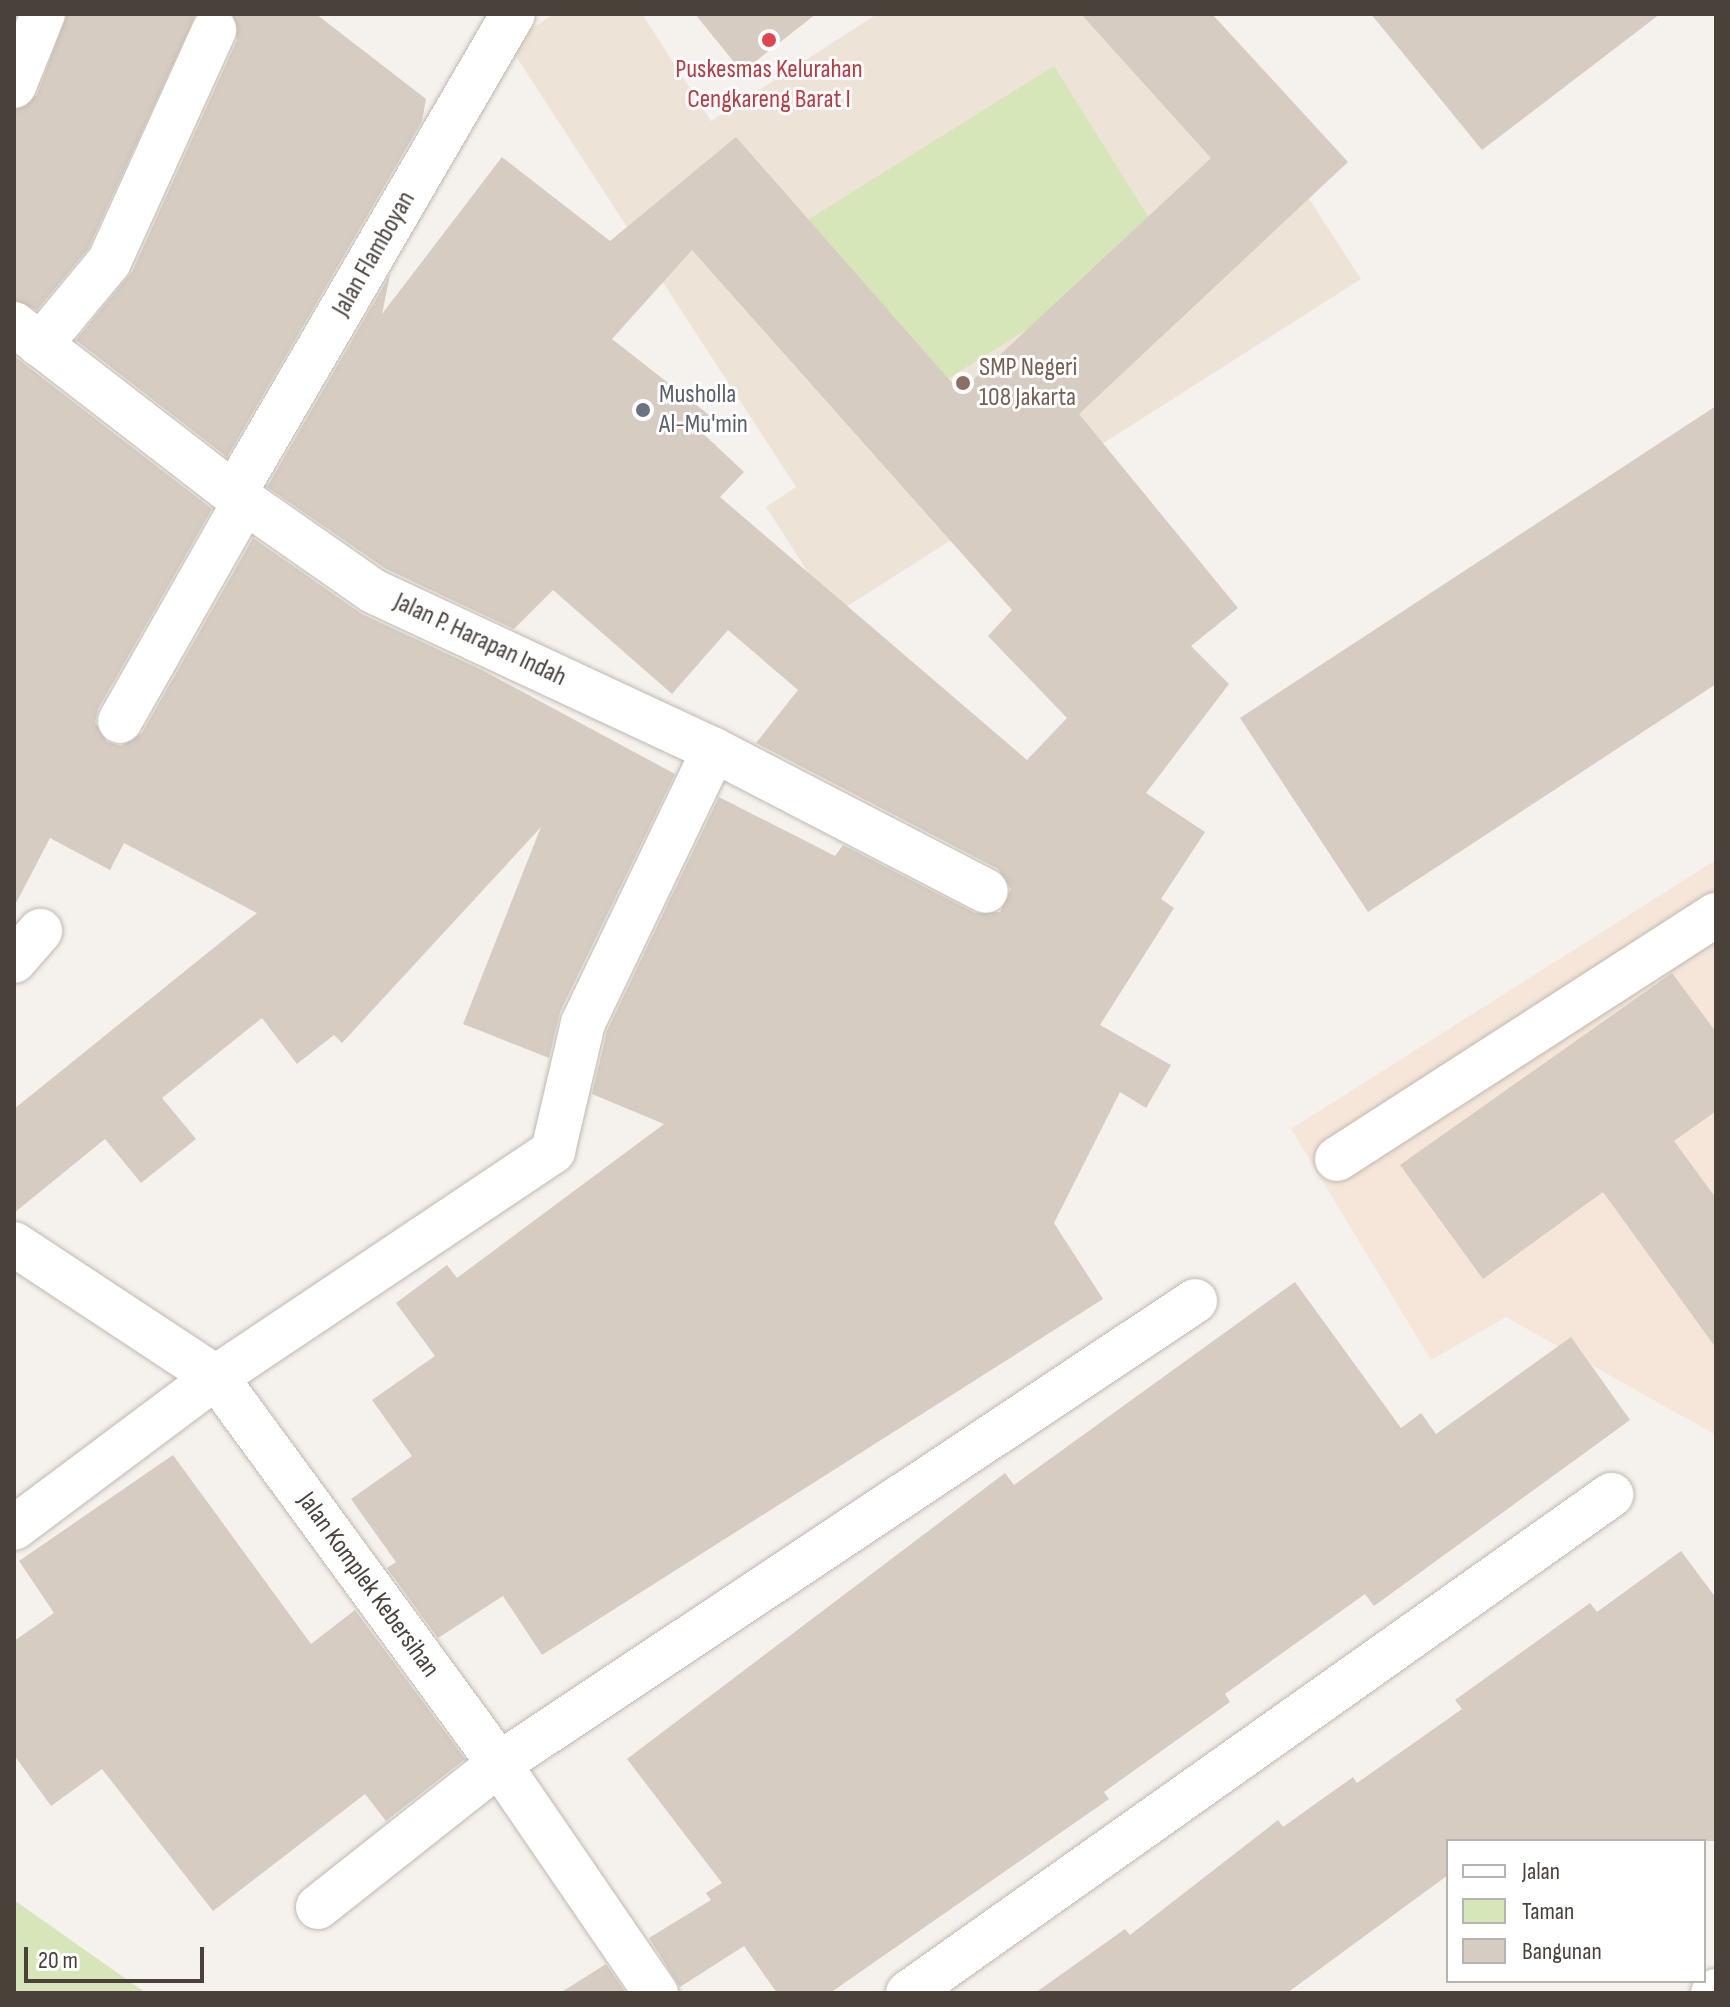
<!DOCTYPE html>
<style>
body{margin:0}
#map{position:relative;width:1730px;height:2007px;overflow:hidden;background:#f5f1ec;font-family:"Sofia Sans Condensed",sans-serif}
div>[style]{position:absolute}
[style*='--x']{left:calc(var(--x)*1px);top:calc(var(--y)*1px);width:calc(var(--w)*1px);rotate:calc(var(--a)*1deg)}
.commercial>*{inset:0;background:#f5e6d9}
.education>*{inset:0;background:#ede4d7}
.green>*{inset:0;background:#d6e6b8;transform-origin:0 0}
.building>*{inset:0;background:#d6ccc2}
.roads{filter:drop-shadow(0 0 2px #c0b8af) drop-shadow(0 0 2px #c0b8af)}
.minor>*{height:44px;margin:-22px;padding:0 22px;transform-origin:22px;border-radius:22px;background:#fff}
.dots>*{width:22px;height:22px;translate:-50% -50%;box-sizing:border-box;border:4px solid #fff;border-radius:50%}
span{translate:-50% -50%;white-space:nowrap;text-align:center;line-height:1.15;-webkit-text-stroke:6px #fff;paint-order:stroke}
.health-label{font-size:26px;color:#be3a42}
.street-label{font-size:26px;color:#49413a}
.education-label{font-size:26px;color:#785e54}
.left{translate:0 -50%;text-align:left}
.worship-label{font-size:26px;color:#5b616d}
.frame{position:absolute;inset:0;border:16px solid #49413a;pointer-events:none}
.legend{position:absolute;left:1446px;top:1839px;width:260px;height:144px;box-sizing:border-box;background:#fff;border:2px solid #b6b3b0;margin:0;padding:10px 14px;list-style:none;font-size:24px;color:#49413a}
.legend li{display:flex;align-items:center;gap:16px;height:40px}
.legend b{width:40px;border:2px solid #b6b3b0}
.scale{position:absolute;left:24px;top:1947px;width:180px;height:36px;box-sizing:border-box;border:4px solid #49413a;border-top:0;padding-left:10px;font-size:24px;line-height:28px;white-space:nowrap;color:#49413a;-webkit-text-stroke:6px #fff;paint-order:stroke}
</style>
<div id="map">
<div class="commercial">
<i style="clip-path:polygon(1716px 860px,1716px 1435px,1506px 1317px,1431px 1360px,1291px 1129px)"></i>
</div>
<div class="education">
<i style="clip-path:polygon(554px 14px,642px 14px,711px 121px,877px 14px,1189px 14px,1361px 279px,835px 614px,766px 507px,796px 487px,508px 44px)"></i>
</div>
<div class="green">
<i style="left:1054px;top:66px;width:209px;height:300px;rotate:58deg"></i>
<i style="clip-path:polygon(14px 1900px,146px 1993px,14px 1993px)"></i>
</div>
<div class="building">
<i style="clip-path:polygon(67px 14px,196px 14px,88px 249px,37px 310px,14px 300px,14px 110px,37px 95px)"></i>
<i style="clip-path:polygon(233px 14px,316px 14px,426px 99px,422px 121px,227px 457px,76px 340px,132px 272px,237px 40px)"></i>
<i style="clip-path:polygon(695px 14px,816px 14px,742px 72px)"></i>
<i style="clip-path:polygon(evenodd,1081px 14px,1212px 14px,1348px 162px,1079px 414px,1238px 608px,1191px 646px,1229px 684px,1146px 793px,1205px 832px,1161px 899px,1174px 908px,1100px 1025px,1171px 1065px,1146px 1108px,1120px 1092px,1054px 1223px,1103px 1299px,542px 1655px,503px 1596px,438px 1638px,387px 1568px,396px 1562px,351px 1499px,412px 1456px,372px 1400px,435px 1356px,396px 1303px,447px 1265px,457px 1278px,664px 1124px,592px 1094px,607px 1031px,719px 797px,835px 856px,843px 845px,975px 913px,1000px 912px,1011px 889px,998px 869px,756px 743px,798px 690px,728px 630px,672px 694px,553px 590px,514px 629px,386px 569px,267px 487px,390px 275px,382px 314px,502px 157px,610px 241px,736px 137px,960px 392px,1211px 158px,1081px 14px,692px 250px,1012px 610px,988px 636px,1067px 718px,1027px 760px,720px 497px,744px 472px,696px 427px,709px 415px,612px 339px,692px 250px)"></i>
<i style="clip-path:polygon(1371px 14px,1660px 14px,1482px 150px)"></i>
<i style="clip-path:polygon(14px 356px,212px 509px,98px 709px,95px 722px,107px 742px,121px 746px,142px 733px,253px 538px,362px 614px,480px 669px,675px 774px,560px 1012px,549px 1058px,463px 1024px,541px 827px,342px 1043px,334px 1035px,297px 1064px,262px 1018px,162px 1098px,196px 1139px,141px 1183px,105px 1139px,14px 1213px,14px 1109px,257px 913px,124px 843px,110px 870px,50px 838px,14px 907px)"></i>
<i style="clip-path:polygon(1716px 406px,1716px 684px,1368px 912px,1240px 718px)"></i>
<i style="clip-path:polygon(1672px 973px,1716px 1032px,1716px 1111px,1674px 1141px,1716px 1198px,1716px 1348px,1603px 1192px,1483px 1279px,1400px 1165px)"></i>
<i style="clip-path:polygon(1295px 1282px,1401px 1428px,1421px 1413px,1436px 1434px,1571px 1337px,1630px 1420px,1374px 1606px,1365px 1594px,1225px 1694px,1230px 1702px,1104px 1792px,1109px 1799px,830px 1993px,777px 1993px,744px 1946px,680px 1987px,649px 1938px,711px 1900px,706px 1893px,722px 1883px,627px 1759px,1005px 1473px,1014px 1485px)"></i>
<i style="clip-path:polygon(173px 1455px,311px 1644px,355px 1610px,465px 1759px,386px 1821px,365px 1794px,213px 1911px,102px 1769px,51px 1806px,14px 1755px,14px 1641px,54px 1613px,19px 1561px)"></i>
<i style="clip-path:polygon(1681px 1551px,1716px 1598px,1716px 1841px,1448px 1841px,1448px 1875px,1287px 1993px,1035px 1993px,1125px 1929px,1130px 1935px,1278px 1820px,1283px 1827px,1353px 1777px,1357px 1783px,1462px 1709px,1455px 1700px,1590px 1603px,1597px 1612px)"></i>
<i style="clip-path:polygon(606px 1964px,626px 1993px,560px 1993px)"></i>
</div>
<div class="roads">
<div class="minor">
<i style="--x:14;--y:86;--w:78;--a:-68.1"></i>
<i style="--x:14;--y:324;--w:278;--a:37.7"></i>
<i style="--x:234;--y:494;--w:169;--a:34.9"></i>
<i style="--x:373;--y:591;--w:376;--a:25"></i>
<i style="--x:714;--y:750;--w:306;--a:27.4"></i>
<i style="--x:40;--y:345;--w:108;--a:-50.3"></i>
<i style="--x:109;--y:262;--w:255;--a:-65.6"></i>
<i style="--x:234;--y:494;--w:555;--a:-59.83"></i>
<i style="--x:120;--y:721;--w:253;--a:-60.4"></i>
<i style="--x:14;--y:961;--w:40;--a:-49"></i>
<i style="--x:1337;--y:1159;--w:451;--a:-32.8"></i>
<i style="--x:14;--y:1244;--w:242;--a:33.4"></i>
<i style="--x:216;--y:1377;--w:479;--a:53.8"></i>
<i style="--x:499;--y:1764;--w:278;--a:55.6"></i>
<i style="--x:14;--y:1528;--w:252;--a:-36.8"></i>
<i style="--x:216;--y:1377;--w:406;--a:-33.8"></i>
<i style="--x:553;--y:1151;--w:131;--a:-76.8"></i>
<i style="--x:583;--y:1023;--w:303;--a:-64.4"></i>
<i style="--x:318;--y:1907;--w:231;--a:-38.3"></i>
<i style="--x:499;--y:1764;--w:836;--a:-33.63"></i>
<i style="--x:908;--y:1993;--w:862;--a:-35.31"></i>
<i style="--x:1713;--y:1993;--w:4;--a:-34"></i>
</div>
</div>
<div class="dots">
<i style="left:769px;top:40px;background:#e0444e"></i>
<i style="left:963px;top:383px;background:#8d6e63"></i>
<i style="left:643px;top:410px;background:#6b7280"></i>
</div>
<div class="health-label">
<span style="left:769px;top:85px">Puskesmas Kelurahan<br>Cengkareng Barat I</span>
</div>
<div class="street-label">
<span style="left:374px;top:254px;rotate:-60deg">Jalan Flamboyan</span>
<span style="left:480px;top:640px;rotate:25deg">Jalan P. Harapan Indah</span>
<span style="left:368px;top:1585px;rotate:54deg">Jalan Komplek Kebersihan</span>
</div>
<div class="education-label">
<span class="left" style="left:979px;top:383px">SMP Negeri<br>108 Jakarta</span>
</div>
<div class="worship-label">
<span class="left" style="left:659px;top:410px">Musholla<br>Al-Mu'min</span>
</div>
<div class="frame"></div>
<ul class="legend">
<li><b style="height:10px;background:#fff"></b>Jalan</li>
<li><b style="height:22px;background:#d6e6b8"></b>Taman</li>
<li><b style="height:22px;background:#d6ccc2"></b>Bangunan</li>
</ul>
<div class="scale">20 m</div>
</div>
